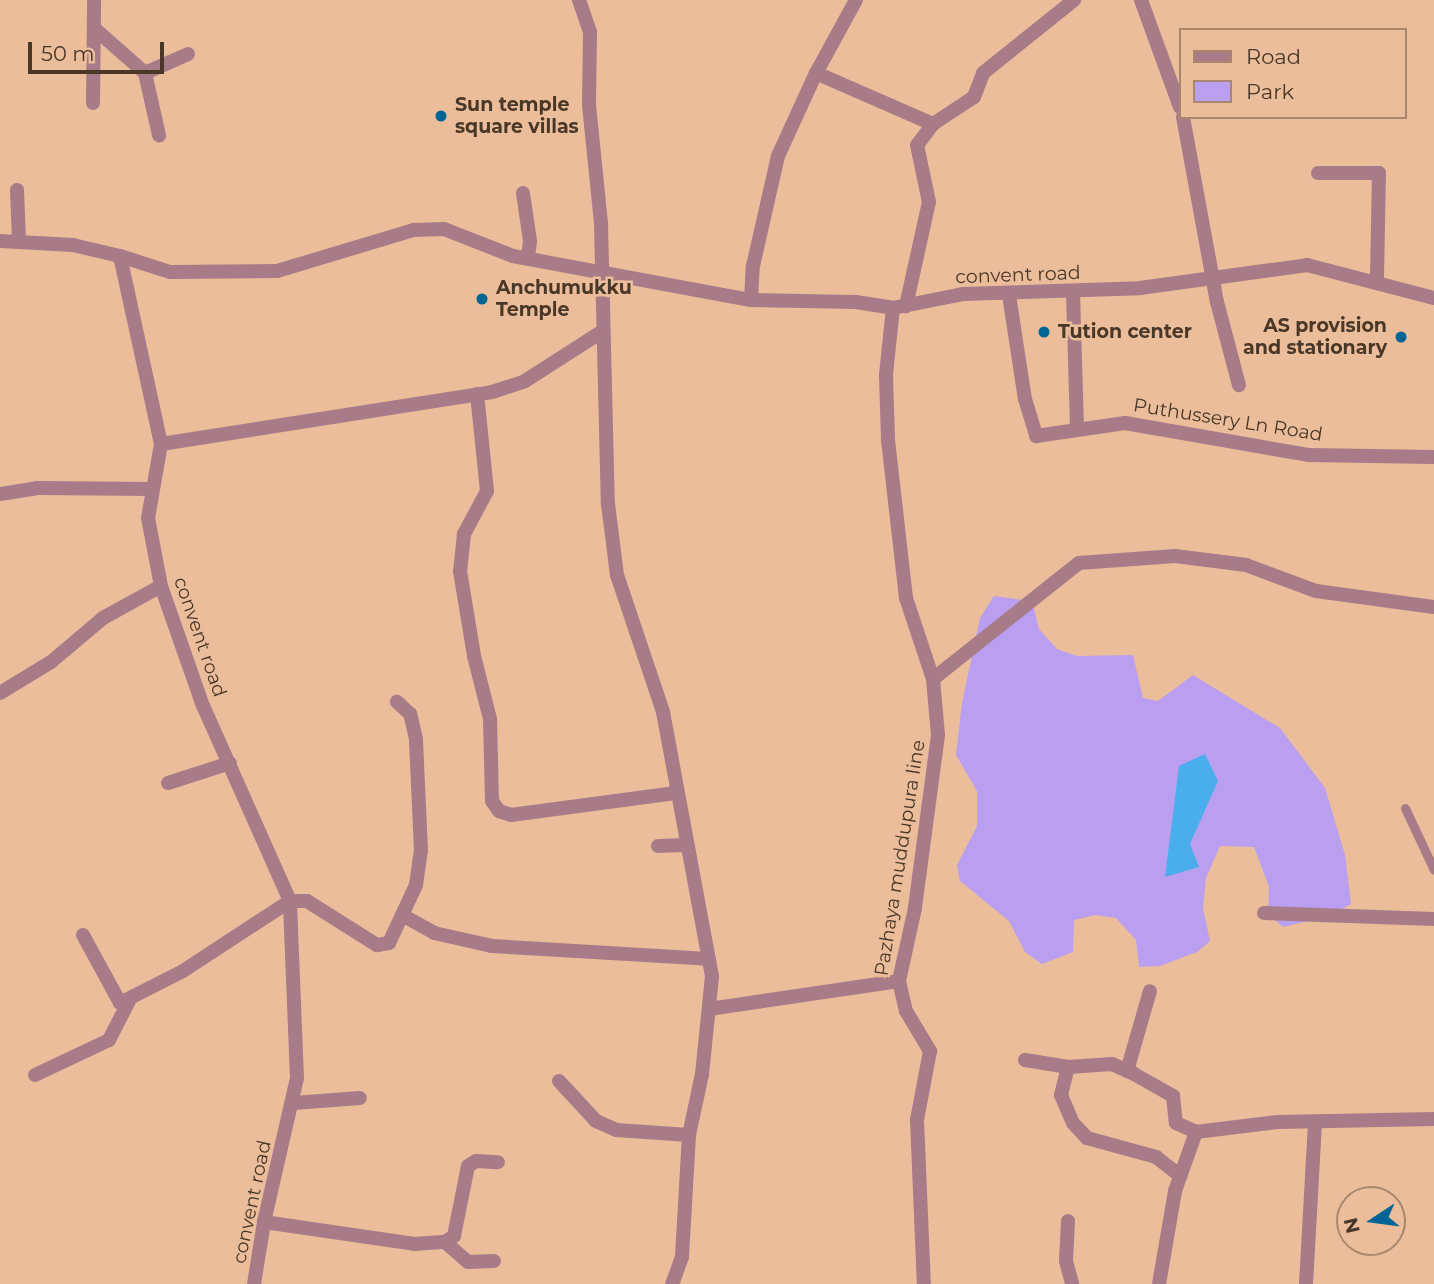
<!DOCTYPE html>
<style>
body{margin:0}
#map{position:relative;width:1434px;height:1284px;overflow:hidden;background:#ebbd9a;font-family:Montserrat,sans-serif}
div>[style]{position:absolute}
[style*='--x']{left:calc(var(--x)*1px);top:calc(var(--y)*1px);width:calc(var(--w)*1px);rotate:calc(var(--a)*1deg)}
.green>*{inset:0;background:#ba9ff1}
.water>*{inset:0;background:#49aeeb}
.lane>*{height:9px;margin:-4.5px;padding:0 4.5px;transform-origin:4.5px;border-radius:4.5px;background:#a77b88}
.street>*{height:14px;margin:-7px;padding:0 7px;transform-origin:7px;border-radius:7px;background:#a77b88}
.dots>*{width:19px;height:19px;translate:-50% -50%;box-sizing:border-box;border:4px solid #ebbd9a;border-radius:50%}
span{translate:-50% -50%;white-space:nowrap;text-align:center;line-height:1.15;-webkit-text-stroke:5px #ebbd9a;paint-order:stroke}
.poi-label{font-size:19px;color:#493728;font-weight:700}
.left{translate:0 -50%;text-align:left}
.right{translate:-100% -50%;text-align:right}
.street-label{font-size:19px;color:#493728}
.legend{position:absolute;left:1179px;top:28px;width:228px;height:91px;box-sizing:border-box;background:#ebbd9a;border:2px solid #aa876c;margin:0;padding:9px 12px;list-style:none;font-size:21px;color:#493728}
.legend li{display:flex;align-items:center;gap:14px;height:35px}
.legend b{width:35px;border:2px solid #aa876c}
.north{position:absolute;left:1336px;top:1186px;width:70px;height:70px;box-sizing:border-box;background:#ebbd9a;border:2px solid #aa876c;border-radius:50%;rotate:257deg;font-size:19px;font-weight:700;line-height:28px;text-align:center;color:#493728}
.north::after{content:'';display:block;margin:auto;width:24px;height:32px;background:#016494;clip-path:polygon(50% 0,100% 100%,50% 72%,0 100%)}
.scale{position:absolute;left:28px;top:42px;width:136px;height:32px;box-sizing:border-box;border:4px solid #493728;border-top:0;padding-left:9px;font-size:21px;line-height:24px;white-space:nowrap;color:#493728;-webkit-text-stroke:5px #ebbd9a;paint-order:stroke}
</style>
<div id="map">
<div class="green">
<i style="clip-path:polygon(994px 596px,1032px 601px,1039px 629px,1057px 649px,1077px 656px,1133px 655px,1143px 698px,1158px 701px,1193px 675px,1280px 728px,1325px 788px,1345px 855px,1351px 904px,1330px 916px,1283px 927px,1268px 914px,1269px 887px,1254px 847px,1220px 846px,1206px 878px,1203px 908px,1210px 941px,1197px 952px,1160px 966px,1139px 967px,1136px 940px,1116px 918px,1095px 915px,1074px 920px,1073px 952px,1042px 964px,1025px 952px,1009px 921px,960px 881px,957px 865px,977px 826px,977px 791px,956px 755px,962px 703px,980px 618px)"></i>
</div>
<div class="water">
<i style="clip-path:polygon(1205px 754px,1218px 781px,1190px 844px,1199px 867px,1165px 877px,1179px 766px)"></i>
</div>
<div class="lane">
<i style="--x:1405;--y:808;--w:68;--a:64.9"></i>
</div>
<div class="street">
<i style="--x:579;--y:0;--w:34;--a:71"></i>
<i style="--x:590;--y:32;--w:73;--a:90.8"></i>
<i style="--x:589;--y:105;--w:120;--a:84.2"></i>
<i style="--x:601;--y:224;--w:280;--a:88.6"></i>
<i style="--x:608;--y:504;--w:72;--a:82.8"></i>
<i style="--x:617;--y:575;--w:145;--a:71.4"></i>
<i style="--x:663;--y:712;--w:269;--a:79.5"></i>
<i style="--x:712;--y:976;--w:99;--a:95.8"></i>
<i style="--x:702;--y:1074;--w:62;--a:102"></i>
<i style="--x:689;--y:1135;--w:122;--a:93.3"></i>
<i style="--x:682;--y:1257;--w:29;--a:110"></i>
<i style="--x:856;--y:0;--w:83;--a:118.7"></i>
<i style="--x:816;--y:73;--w:128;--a:23.6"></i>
<i style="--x:933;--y:124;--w:26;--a:127"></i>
<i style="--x:917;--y:145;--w:58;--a:78.1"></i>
<i style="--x:929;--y:202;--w:107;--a:102.5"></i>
<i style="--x:1141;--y:0;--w:114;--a:70"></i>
<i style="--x:95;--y:29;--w:67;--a:41.3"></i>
<i style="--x:145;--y:73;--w:64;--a:77.3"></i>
<i style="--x:145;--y:73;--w:47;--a:-23.8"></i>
<i style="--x:93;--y:103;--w:103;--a:-89.4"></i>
<i style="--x:1183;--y:117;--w:188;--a:79.6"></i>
<i style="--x:1217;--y:302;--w:86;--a:75.2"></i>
<i style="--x:933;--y:124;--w:49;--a:-33.4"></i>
<i style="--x:974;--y:97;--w:26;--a:-69"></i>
<i style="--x:983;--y:73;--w:117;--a:-38.7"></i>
<i style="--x:1318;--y:173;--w:61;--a:0"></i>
<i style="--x:1379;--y:173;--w:108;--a:91.1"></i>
<i style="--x:17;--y:190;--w:50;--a:87.7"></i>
<i style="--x:523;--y:193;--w:49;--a:81.7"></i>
<i style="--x:530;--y:241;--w:16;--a:97"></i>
<i style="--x:0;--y:241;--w:73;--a:3.1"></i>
<i style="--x:73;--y:245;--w:48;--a:13.2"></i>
<i style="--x:120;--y:256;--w:192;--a:77.7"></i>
<i style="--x:120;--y:256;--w:52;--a:17.7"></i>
<i style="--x:170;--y:272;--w:107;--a:-0.5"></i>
<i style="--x:277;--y:271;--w:143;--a:-16.7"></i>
<i style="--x:414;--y:230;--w:30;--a:-2"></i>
<i style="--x:444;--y:229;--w:74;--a:21.4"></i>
<i style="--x:513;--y:256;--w:242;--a:10.5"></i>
<i style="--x:751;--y:300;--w:105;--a:1.1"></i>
<i style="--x:856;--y:302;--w:37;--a:9"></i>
<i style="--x:893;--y:308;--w:71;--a:-11.3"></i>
<i style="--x:963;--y:294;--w:177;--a:-1.9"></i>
<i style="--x:1140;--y:288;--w:169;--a:-7.8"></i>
<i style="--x:1307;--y:265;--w:131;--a:14.6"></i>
<i style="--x:1073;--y:293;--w:136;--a:88.3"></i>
<i style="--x:1009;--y:295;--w:105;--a:81.3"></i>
<i style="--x:1025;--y:399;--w:39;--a:73"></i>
<i style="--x:1036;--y:436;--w:90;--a:-8.3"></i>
<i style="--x:1125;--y:423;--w:186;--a:9.9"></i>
<i style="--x:1308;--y:455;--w:126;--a:0.9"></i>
<i style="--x:751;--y:300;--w:34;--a:-87"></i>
<i style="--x:753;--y:266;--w:113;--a:-77.2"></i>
<i style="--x:778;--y:156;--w:91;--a:-65.4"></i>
<i style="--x:893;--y:308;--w:67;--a:96"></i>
<i style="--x:886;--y:375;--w:65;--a:88.2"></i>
<i style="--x:888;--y:440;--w:159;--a:83.5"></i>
<i style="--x:906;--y:598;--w:85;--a:71.6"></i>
<i style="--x:933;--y:679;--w:56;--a:84.9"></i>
<i style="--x:938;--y:735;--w:175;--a:97.6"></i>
<i style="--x:915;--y:908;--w:75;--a:102.4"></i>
<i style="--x:899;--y:981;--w:31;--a:77"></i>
<i style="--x:906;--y:1011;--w:47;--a:59"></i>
<i style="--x:930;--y:1051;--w:70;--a:100.7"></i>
<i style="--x:917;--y:1120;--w:164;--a:87.6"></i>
<i style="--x:477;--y:394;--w:98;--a:84.1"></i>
<i style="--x:487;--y:491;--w:49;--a:118.1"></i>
<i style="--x:464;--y:534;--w:37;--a:96"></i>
<i style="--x:460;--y:571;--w:86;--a:80.6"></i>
<i style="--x:474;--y:656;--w:65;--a:75.7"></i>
<i style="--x:490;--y:719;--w:82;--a:88.6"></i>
<i style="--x:492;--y:801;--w:12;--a:55"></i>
<i style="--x:499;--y:811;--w:13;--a:18"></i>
<i style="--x:511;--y:815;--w:166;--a:-7.6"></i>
<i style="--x:0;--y:494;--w:37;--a:-9"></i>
<i style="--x:37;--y:488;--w:113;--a:0.5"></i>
<i style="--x:933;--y:679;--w:186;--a:-38.5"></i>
<i style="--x:1079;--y:563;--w:96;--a:-4.2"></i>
<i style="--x:1175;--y:556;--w:72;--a:7.2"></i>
<i style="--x:1246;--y:565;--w:75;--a:20.4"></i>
<i style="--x:1316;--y:591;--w:119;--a:7.7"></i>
<i style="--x:0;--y:693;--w:60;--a:-31.3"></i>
<i style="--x:51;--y:662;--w:68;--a:-40.2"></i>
<i style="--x:103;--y:618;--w:66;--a:-28.9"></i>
<i style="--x:168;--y:783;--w:65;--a:-17.9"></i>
<i style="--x:658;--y:846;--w:27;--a:-2"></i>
<i style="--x:1264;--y:913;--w:170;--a:2"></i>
<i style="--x:402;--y:915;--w:37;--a:29"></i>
<i style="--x:434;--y:933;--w:59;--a:12.6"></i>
<i style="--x:492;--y:946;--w:217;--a:3.4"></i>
<i style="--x:83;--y:935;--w:77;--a:61.4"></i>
<i style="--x:120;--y:1003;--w:71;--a:-26.9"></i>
<i style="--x:183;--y:971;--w:128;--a:-33.2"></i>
<i style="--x:290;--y:901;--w:17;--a:0"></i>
<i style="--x:307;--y:901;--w:83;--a:32.2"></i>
<i style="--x:377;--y:945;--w:12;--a:-9"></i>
<i style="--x:389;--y:943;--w:64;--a:-65"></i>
<i style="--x:416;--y:885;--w:34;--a:-82"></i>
<i style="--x:421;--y:851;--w:112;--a:-92.6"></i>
<i style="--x:416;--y:739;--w:26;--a:-103"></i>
<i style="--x:410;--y:714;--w:18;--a:-137"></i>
<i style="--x:709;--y:1009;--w:192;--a:-8.4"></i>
<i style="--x:1025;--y:1060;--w:44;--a:9.2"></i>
<i style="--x:1068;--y:1067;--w:44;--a:-3.9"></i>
<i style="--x:1112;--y:1064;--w:24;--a:24"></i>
<i style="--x:1134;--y:1074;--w:45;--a:29.4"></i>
<i style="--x:1173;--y:1096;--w:27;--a:84"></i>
<i style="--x:1176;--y:1123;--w:22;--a:24"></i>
<i style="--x:1068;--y:1067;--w:29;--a:104"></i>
<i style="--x:1061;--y:1095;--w:30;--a:67"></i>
<i style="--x:1073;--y:1123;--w:21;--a:47"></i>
<i style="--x:1087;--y:1138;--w:72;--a:15.4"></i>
<i style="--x:1156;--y:1157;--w:31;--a:38"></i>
<i style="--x:1127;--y:1071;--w:83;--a:-74"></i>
<i style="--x:35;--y:1075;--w:82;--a:-25.3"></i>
<i style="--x:109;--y:1040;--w:44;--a:-62.9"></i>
<i style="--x:559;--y:1081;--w:54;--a:47.2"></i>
<i style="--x:596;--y:1121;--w:22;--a:24"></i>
<i style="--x:616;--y:1130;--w:73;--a:3.9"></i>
<i style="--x:294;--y:1103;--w:66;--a:-4.3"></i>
<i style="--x:1068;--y:1221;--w:40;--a:92.9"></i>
<i style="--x:1066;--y:1261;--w:24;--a:75"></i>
<i style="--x:264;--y:1222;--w:152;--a:8.3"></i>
<i style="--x:414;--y:1244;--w:31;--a:-4"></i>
<i style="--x:445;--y:1242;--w:11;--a:-34"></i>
<i style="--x:454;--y:1236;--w:71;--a:-78.7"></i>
<i style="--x:468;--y:1166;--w:9;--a:-32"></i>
<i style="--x:476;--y:1161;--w:22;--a:3"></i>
<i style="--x:445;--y:1242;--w:30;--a:41"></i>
<i style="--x:468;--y:1262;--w:26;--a:-2"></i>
<i style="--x:254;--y:1284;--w:63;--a:-80.8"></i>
<i style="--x:264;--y:1222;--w:148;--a:-77.1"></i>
<i style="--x:297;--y:1078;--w:177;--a:-92.3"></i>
<i style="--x:290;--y:901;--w:214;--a:-114"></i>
<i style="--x:203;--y:706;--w:127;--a:-109.3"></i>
<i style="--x:161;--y:586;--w:69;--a:-100.8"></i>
<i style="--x:148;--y:518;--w:75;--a:-80"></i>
<i style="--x:161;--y:444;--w:335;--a:-8.9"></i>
<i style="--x:492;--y:392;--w:35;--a:-18"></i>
<i style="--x:525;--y:381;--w:93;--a:-32.7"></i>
<i style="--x:1159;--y:1284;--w:94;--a:-80.2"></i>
<i style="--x:1175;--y:1191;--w:63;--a:-70.4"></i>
<i style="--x:1196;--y:1132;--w:83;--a:-7"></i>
<i style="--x:1278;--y:1122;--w:156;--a:-1.1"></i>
<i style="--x:1306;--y:1284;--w:163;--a:-86.8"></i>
</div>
<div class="dots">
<i style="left:441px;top:116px;background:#016494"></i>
<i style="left:482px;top:299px;background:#016494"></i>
<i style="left:1044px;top:332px;background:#016494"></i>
<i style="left:1401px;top:337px;background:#016494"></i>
</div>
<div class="poi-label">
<span class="left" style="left:455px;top:116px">Sun temple<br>square villas</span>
<span class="left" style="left:496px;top:299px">Anchumukku<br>Temple</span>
<span class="right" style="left:1387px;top:337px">AS provision<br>and stationary</span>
<span class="left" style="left:1058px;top:332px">Tution center</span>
</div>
<div class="street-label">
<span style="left:1018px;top:275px;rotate:-2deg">convent road</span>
<span style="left:1228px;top:420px;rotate:9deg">Puthussery Ln Road</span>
<span style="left:200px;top:637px;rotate:71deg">convent road</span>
<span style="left:900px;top:858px;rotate:-81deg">Pazhaya muddupura line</span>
<span style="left:252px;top:1202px;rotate:-78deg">convent road</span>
</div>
<ul class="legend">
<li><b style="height:9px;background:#a77b88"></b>Road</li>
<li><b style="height:19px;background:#ba9ff1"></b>Park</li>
</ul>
<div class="north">N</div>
<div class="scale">50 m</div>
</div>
